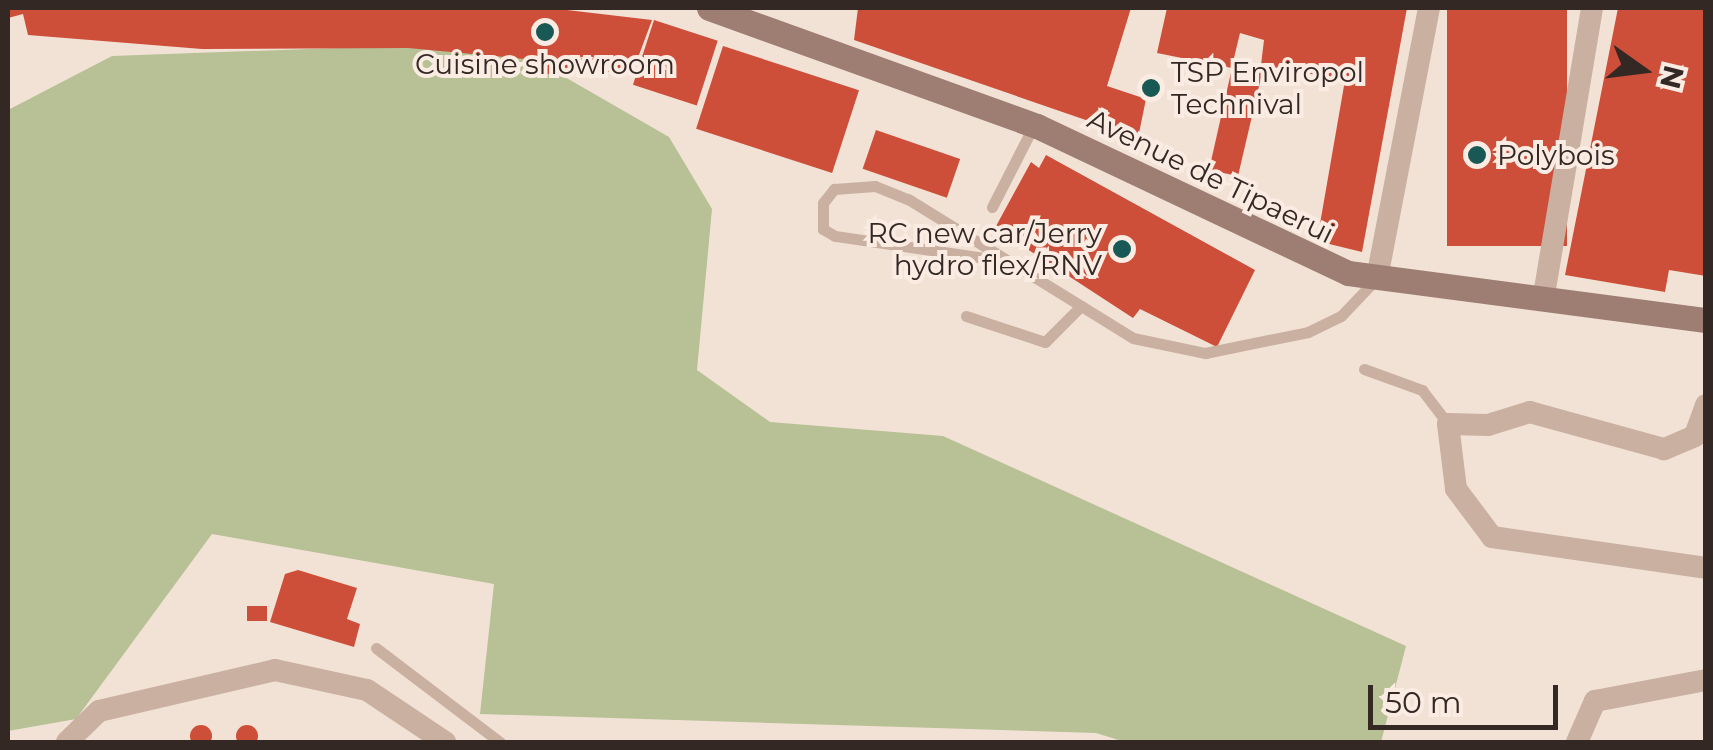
<!DOCTYPE html>
<style>
body{margin:0}
#map{position:relative;width:1713px;height:750px;overflow:hidden;background:#f2e2d6;font-family:Montserrat,sans-serif}
div>[style]{position:absolute}
[style*='--x']{left:calc(var(--x)*1px);top:calc(var(--y)*1px);width:calc(var(--w)*1px);rotate:calc(var(--a)*1deg)}
.green>*{inset:0;background:#b7c195}
.building>*{inset:0;background:#cd4e39;transform-origin:0 0}
.round{border-radius:50%}
.lane>*{height:11px;margin:-5.5px;padding:0 5.5px;transform-origin:5.5px;border-radius:5.5px;background:#cab0a1}
.street>*{height:22px;margin:-11px;padding:0 11px;transform-origin:11px;border-radius:11px;background:#cab0a1}
.secondary>*{height:25px;margin:-12.5px;padding:0 12.5px;transform-origin:12.5px;border-radius:12.5px;background:#9e7e73}
.dots>*{width:28px;height:28px;translate:-50% -50%;box-sizing:border-box;border:5px solid #faece2;border-radius:50%}
span{translate:-50% -50%;white-space:nowrap;text-align:center;line-height:1.15;-webkit-text-stroke:8px #faece2;paint-order:stroke}
.poi-label{font-size:28px;color:#342825}
.left{translate:0 -50%;text-align:left}
.right{translate:-100% -50%;text-align:right}
.street-label{font-size:28px;color:#342825}
.frame{position:absolute;inset:0;border:10px solid #342825;pointer-events:none}
.north{position:absolute;left:1593px;top:20px;width:100px;height:100px;-webkit-text-stroke:8px #faece2;paint-order:stroke;rotate:104deg;font-size:28px;font-weight:700;line-height:40px;text-align:center;color:#342825}
.north::after{content:'';display:block;margin:auto;width:35px;height:45px;background:#342825;clip-path:polygon(50% 0,100% 100%,50% 72%,0 100%)}
.scale{position:absolute;left:1368px;top:685px;width:190px;height:45px;box-sizing:border-box;border:5px solid #342825;border-top:0;padding-left:12px;font-size:30px;line-height:35px;white-space:nowrap;color:#342825;-webkit-text-stroke:8px #faece2;paint-order:stroke}
</style>
<div id="map">
<div class="green">
<i style="clip-path:polygon(504px 42px,669px 137px,712px 209px,697px 370px,770px 422px,943px 436px,1406px 646px,1381px 742px,1125px 742px,1096px 733px,480px 714px,494px 584px,212px 534px,76px 719px,8px 731px,8px 110px,112px 56px)"></i>
</div>
<div class="building">
<i style="clip-path:polygon(8px 8px,550px 8px,652px 20px,633px 71px,547px 74px,546px 61px,408px 48px,202px 49px,28px 35px,23px 14px,8px 18px)"></i>
<i style="clip-path:polygon(858px 8px,1131px 8px,1107px 86px,1146px 99px,1138px 138px,854px 40px)"></i>
<i style="clip-path:polygon(1167px 8px,1407px 8px,1362px 252px,1317px 241px,1345px 80px,1261px 65px,1264px 40px,1240px 33px,1233px 62px,1263px 69px,1238px 176px,1209px 170px,1232px 68px,1157px 53px)"></i>
<i style="left:1447px;top:8px;width:120px;height:238px"></i>
<i style="clip-path:polygon(1618px 8px,1706px 8px,1706px 276px,1669px 270px,1665px 292px,1565px 275px)"></i>
<i style="left:654px;top:20px;width:67px;height:68px;rotate:18deg"></i>
<i style="left:723px;top:46px;width:143px;height:87px;rotate:18deg"></i>
<i style="left:876px;top:130px;width:89px;height:41px;rotate:19deg"></i>
<i style="clip-path:polygon(1046px 155px,1255px 270px,1217px 347px,1140px 309px,1133px 318px,995px 228px,1031px 162px,1039px 168px)"></i>
<i style="clip-path:polygon(298px 570px,357px 588px,347px 619px,360px 624px,354px 647px,270px 622px,285px 574px)"></i>
<i style="left:247px;top:606px;width:20px;height:15px"></i>
<i class="round" style="left:236px;top:725px;width:22px;height:22px"></i>
<i class="round" style="left:190px;top:725px;width:22px;height:22px"></i>
</div>
<div class="lane">
<i style="--x:992;--y:207;--w:92;--a:-62.9"></i>
<i style="--x:1005;--y:261;--w:172;--a:-171.6"></i>
<i style="--x:835;--y:236;--w:14;--a:-150"></i>
<i style="--x:823;--y:229;--w:26;--a:-90"></i>
<i style="--x:823;--y:203;--w:18;--a:-52"></i>
<i style="--x:834;--y:189;--w:41;--a:-4.2"></i>
<i style="--x:875;--y:186;--w:35;--a:22"></i>
<i style="--x:908;--y:199;--w:264;--a:31.7"></i>
<i style="--x:1133;--y:338;--w:74;--a:11.8"></i>
<i style="--x:1205;--y:353;--w:105;--a:-11.5"></i>
<i style="--x:1308;--y:332;--w:37;--a:-26"></i>
<i style="--x:1341;--y:316;--w:52;--a:-46.5"></i>
<i style="--x:966;--y:316;--w:83;--a:18.2"></i>
<i style="--x:1045;--y:342;--w:51;--a:-45"></i>
<i style="--x:1364;--y:369;--w:62;--a:19.9"></i>
<i style="--x:1422;--y:390;--w:43;--a:52.6"></i>
<i style="--x:376;--y:648;--w:156;--a:37.2"></i>
</div>
<div class="street">
<i style="--x:1377;--y:278;--w:275;--a:-79.1"></i>
<i style="--x:1544;--y:295;--w:291;--a:-80.5"></i>
<i style="--x:1706;--y:405;--w:33;--a:110"></i>
<i style="--x:1695;--y:436;--w:34;--a:157"></i>
<i style="--x:1664;--y:449;--w:139;--a:-164.6"></i>
<i style="--x:1530;--y:412;--w:44;--a:162.8"></i>
<i style="--x:1488;--y:425;--w:40;--a:-178.6"></i>
<i style="--x:1448;--y:424;--w:65;--a:83"></i>
<i style="--x:1456;--y:489;--w:60;--a:53.1"></i>
<i style="--x:1492;--y:537;--w:216;--a:8.2"></i>
<i style="--x:67;--y:742;--w:45;--a:-44.1"></i>
<i style="--x:99;--y:711;--w:181;--a:-13.1"></i>
<i style="--x:275;--y:670;--w:94;--a:12.3"></i>
<i style="--x:367;--y:690;--w:94;--a:33.7"></i>
<i style="--x:1577;--y:742;--w:45;--a:-66.3"></i>
<i style="--x:1595;--y:701;--w:113;--a:-10.7"></i>
</div>
<div class="secondary">
<i style="--x:709;--y:8;--w:349;--a:19.8"></i>
<i style="--x:1037;--y:126;--w:344;--a:25.3"></i>
<i style="--x:1348;--y:273;--w:361;--a:7.5"></i>
</div>
<div class="dots">
<i style="left:545px;top:32px;background:#185855"></i>
<i style="left:1151px;top:88px;background:#185855"></i>
<i style="left:1477px;top:155px;background:#185855"></i>
<i style="left:1122px;top:249px;background:#185855"></i>
</div>
<div class="poi-label">
<span style="left:545px;top:64px">Cuisine showroom</span>
<span class="left" style="left:1171px;top:88px">TSP Enviropol<br>Technival</span>
<span class="left" style="left:1497px;top:155px">Polybois</span>
<span class="right" style="left:1102px;top:249px">RC new car/Jerry<br>hydro flex/RNV</span>
</div>
<div class="street-label">
<span style="left:1211px;top:176px;rotate:26deg">Avenue de Tipaerui</span>
</div>
<div class="frame"></div>
<div class="north">N</div>
<div class="scale">50 m</div>
</div>
